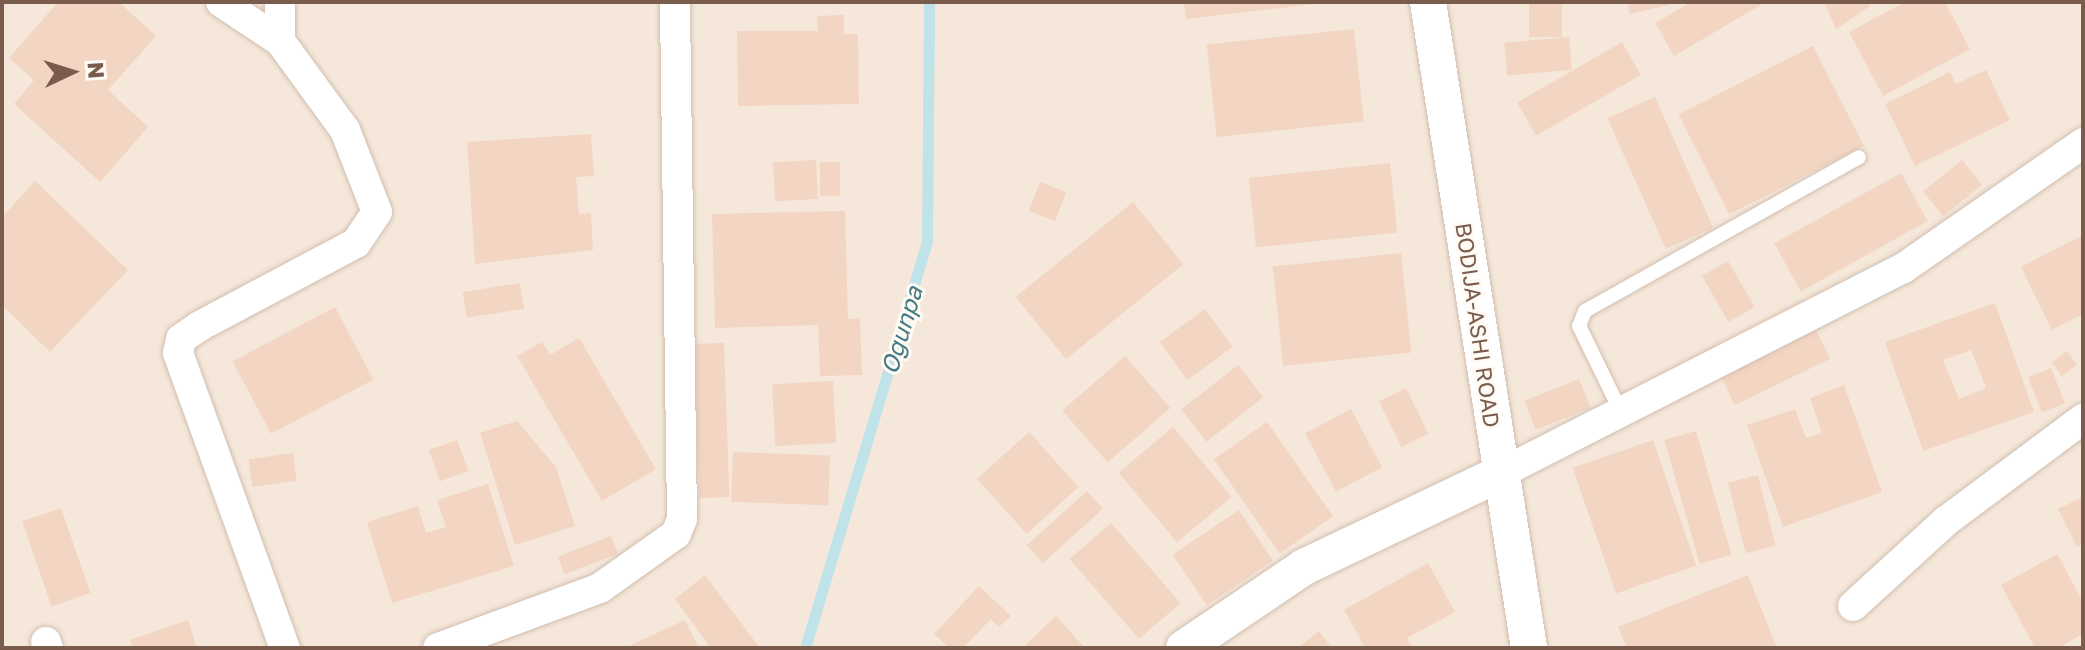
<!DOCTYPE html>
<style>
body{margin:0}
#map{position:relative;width:2085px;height:650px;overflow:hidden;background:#fdf6ec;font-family:"Golos Text",sans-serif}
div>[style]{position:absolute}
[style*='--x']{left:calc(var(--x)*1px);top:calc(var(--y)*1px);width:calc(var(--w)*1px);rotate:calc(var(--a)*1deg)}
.residential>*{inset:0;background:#f5e8da;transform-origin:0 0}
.stream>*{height:11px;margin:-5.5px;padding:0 5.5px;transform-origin:5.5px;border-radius:5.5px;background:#bfe3e8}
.building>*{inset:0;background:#f3d5c3;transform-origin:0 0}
.roads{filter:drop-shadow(0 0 2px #d1beb0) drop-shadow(0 0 2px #d1beb0)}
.service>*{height:14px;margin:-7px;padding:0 7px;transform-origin:7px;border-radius:7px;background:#fff}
.minor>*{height:30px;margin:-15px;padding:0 15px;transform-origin:15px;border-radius:15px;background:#fff}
.tertiary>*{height:36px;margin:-18px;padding:0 18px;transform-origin:18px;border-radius:18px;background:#fff}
span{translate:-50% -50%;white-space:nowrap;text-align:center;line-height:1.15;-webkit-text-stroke:6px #fffaf3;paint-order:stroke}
.street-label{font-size:22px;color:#7a5c4d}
.water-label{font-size:24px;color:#437c86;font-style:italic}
.frame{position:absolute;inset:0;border:4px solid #7a5c4d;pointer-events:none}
.north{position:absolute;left:32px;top:32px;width:80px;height:80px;-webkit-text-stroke:6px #fffaf3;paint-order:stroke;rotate:86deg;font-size:22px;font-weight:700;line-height:32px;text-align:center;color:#7a5c4d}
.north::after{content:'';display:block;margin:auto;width:28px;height:36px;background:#7a5c4d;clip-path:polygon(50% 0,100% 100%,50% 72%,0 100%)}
</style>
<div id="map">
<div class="residential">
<i style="left:2px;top:2px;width:2081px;height:646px"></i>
</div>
<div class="stream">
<i style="--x:805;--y:648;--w:424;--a:-73.3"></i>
<i style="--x:927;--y:242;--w:240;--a:-89.5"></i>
</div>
<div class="building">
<i style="clip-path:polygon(58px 2px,119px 2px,156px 36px,108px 90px,148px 127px,100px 182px,14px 104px,34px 80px,9px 58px)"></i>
<i style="clip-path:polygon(1184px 2px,1314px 2px,1314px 4px,1186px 19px)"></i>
<i style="left:1529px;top:2px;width:33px;height:35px"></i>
<i style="clip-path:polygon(1627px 2px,1676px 2px,1677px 3px,1630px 14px)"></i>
<i style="clip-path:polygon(1691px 2px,1766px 2px,1674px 56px,1655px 23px)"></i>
<i style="clip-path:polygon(1824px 2px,1867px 2px,1870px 6px,1836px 29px)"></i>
<i style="clip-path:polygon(1905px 2px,1945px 2px,1970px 49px,1883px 96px,1849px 32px)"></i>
<i style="clip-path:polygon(844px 15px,844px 34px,858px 34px,859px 104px,738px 106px,737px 31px,818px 31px,817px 16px)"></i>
<i style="left:1354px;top:29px;width:93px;height:148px;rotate:84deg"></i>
<i style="left:1569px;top:37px;width:33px;height:65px;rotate:85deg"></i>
<i style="left:1622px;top:42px;width:38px;height:121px;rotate:60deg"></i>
<i style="left:1813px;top:46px;width:112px;height:151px;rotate:63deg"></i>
<i style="clip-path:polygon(1986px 70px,2010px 120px,1915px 166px,1885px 104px,1950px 72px,1956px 84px)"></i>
<i style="left:1655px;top:97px;width:143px;height:52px;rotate:66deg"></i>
<i style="clip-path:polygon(591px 134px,594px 176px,576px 177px,579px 214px,591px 213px,593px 250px,475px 264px,467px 142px)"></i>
<i style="left:816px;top:160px;width:39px;height:43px;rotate:87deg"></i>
<i style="left:1962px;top:160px;width:32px;height:50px;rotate:51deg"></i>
<i style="left:820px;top:162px;width:20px;height:34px"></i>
<i style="left:1390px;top:163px;width:70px;height:142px;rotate:84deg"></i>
<i style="left:1901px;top:173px;width:55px;height:145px;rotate:61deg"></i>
<i style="clip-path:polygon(35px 181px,128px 270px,50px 352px,2px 305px,2px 217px)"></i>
<i style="left:1040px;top:182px;width:28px;height:31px;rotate:21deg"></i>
<i style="left:1133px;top:202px;width:80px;height:151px;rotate:51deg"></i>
<i style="clip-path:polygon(845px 211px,848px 319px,860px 318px,862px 375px,820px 376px,818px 325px,715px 328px,712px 214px)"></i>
<i style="clip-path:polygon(2081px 236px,2083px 314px,2052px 330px,2021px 267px)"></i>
<i style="left:1401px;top:253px;width:100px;height:129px;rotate:84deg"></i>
<i style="left:1728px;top:261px;width:53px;height:30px;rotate:60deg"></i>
<i style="left:520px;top:283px;width:26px;height:58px;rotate:81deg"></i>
<i style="clip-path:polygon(evenodd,1995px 303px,2034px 412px,1923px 451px,1885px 342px,1995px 303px,1971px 350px,1986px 388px,1959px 399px,1943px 360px,1971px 350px)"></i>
<i style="left:335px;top:307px;width:82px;height:116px;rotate:62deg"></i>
<i style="left:1205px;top:309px;width:47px;height:56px;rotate:54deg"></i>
<i style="left:1816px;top:330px;width:32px;height:106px;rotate:64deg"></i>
<i style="clip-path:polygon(579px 338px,656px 469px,602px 501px,517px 356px,542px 342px,550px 355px)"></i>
<i style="left:724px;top:343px;width:154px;height:30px;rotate:88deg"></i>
<i style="left:2067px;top:351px;width:17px;height:19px;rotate:54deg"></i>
<i style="left:1125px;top:356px;width:69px;height:83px;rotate:49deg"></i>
<i style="left:1238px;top:365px;width:41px;height:72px;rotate:52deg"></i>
<i style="left:2051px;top:368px;width:38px;height:25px;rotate:68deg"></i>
<i style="left:1579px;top:379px;width:31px;height:59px;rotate:68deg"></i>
<i style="left:833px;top:381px;width:62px;height:61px;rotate:87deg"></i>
<i style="clip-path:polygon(1844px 385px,1882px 492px,1783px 527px,1747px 425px,1795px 409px,1806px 438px,1822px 433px,1810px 398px)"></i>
<i style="left:1406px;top:388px;width:51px;height:30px;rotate:64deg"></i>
<i style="left:1351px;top:409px;width:66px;height:52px;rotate:62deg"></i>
<i style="clip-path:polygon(517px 421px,556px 467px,575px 526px,515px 545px,480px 433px)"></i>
<i style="left:1267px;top:422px;width:115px;height:65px;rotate:55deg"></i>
<i style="left:1173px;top:427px;width:91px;height:71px;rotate:50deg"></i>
<i style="left:1696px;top:431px;width:129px;height:33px;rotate:74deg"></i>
<i style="left:1029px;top:432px;width:74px;height:70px;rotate:48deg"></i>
<i style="left:457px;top:440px;width:33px;height:30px;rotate:70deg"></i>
<i style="left:1653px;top:440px;width:133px;height:85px;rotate:71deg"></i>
<i style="left:733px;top:452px;width:97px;height:50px;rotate:2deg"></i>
<i style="left:293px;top:453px;width:28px;height:45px;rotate:82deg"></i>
<i style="left:1758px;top:475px;width:73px;height:31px;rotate:76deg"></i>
<i style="clip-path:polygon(488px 484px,514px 566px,392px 603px,367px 522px,418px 506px,426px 533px,446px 527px,437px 500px)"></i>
<i style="left:1087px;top:491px;width:24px;height:81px;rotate:48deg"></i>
<i style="clip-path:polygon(2083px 497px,2083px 544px,2077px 547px,2058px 509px)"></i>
<i style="left:61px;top:508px;width:90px;height:41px;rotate:71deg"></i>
<i style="left:1239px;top:510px;width:61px;height:80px;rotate:56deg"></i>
<i style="left:1111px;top:523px;width:106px;height:55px;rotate:49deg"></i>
<i style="left:611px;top:536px;width:19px;height:57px;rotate:69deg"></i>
<i style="clip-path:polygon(2057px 554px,2083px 602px,2083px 634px,2058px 648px,2035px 648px,2001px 585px)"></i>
<i style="clip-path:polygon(1428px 563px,1455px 612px,1407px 638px,1413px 648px,1365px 648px,1344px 610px)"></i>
<i style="clip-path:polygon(705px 575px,760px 648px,711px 648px,675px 599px)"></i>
<i style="clip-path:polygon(1748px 575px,1777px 648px,1627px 648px,1618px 627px)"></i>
<i style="clip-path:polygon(979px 586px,1011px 616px,999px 627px,991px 619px,963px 648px,949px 648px,934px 634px)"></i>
<i style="clip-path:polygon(1056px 616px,1085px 648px,1022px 648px)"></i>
<i style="clip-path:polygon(188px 620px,197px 648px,133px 648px,130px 640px)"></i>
<i style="clip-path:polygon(685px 620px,699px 648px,625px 648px)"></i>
<i style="clip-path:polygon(1319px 631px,1332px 648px,1297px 648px)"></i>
</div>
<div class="roads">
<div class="service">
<i style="--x:1622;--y:414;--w:98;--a:-116"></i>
<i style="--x:1579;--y:326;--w:16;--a:-68"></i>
<i style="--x:1585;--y:311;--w:314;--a:-29.3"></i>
</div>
<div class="minor">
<i style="--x:221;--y:2;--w:71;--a:33.5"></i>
<i style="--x:280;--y:41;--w:110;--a:53.9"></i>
<i style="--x:345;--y:130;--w:88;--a:68.7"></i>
<i style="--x:377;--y:212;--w:37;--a:124"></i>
<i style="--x:356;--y:243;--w:177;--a:152"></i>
<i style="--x:200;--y:326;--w:23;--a:146"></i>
<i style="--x:181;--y:339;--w:14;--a:102"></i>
<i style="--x:178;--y:353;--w:314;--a:70.1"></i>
<i style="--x:280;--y:41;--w:39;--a:-90"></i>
<i style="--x:1501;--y:473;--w:450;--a:-27"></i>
<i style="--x:1902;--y:269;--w:221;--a:-34.8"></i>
<i style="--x:1853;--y:606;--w:126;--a:-42.4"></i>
<i style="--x:1946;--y:521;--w:171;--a:-36.7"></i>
<i style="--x:46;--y:642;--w:6;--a:72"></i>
<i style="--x:438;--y:648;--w:173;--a:-20.3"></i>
<i style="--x:600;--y:588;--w:93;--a:-35.4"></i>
<i style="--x:676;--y:534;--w:16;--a:-68"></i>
<i style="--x:682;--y:519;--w:517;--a:-90.78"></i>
</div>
<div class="tertiary">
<i style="--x:1428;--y:2;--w:654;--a:81.11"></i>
<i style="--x:1184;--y:648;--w:145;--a:-34"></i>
<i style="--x:1304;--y:567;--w:218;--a:-25.5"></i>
</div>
</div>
<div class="street-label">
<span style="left:1478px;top:325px;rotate:82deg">BODIJA-ASHI ROAD</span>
</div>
<div class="water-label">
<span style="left:901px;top:330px;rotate:-73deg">Ogunpa</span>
</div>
<div class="frame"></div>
<div class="north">N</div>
</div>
